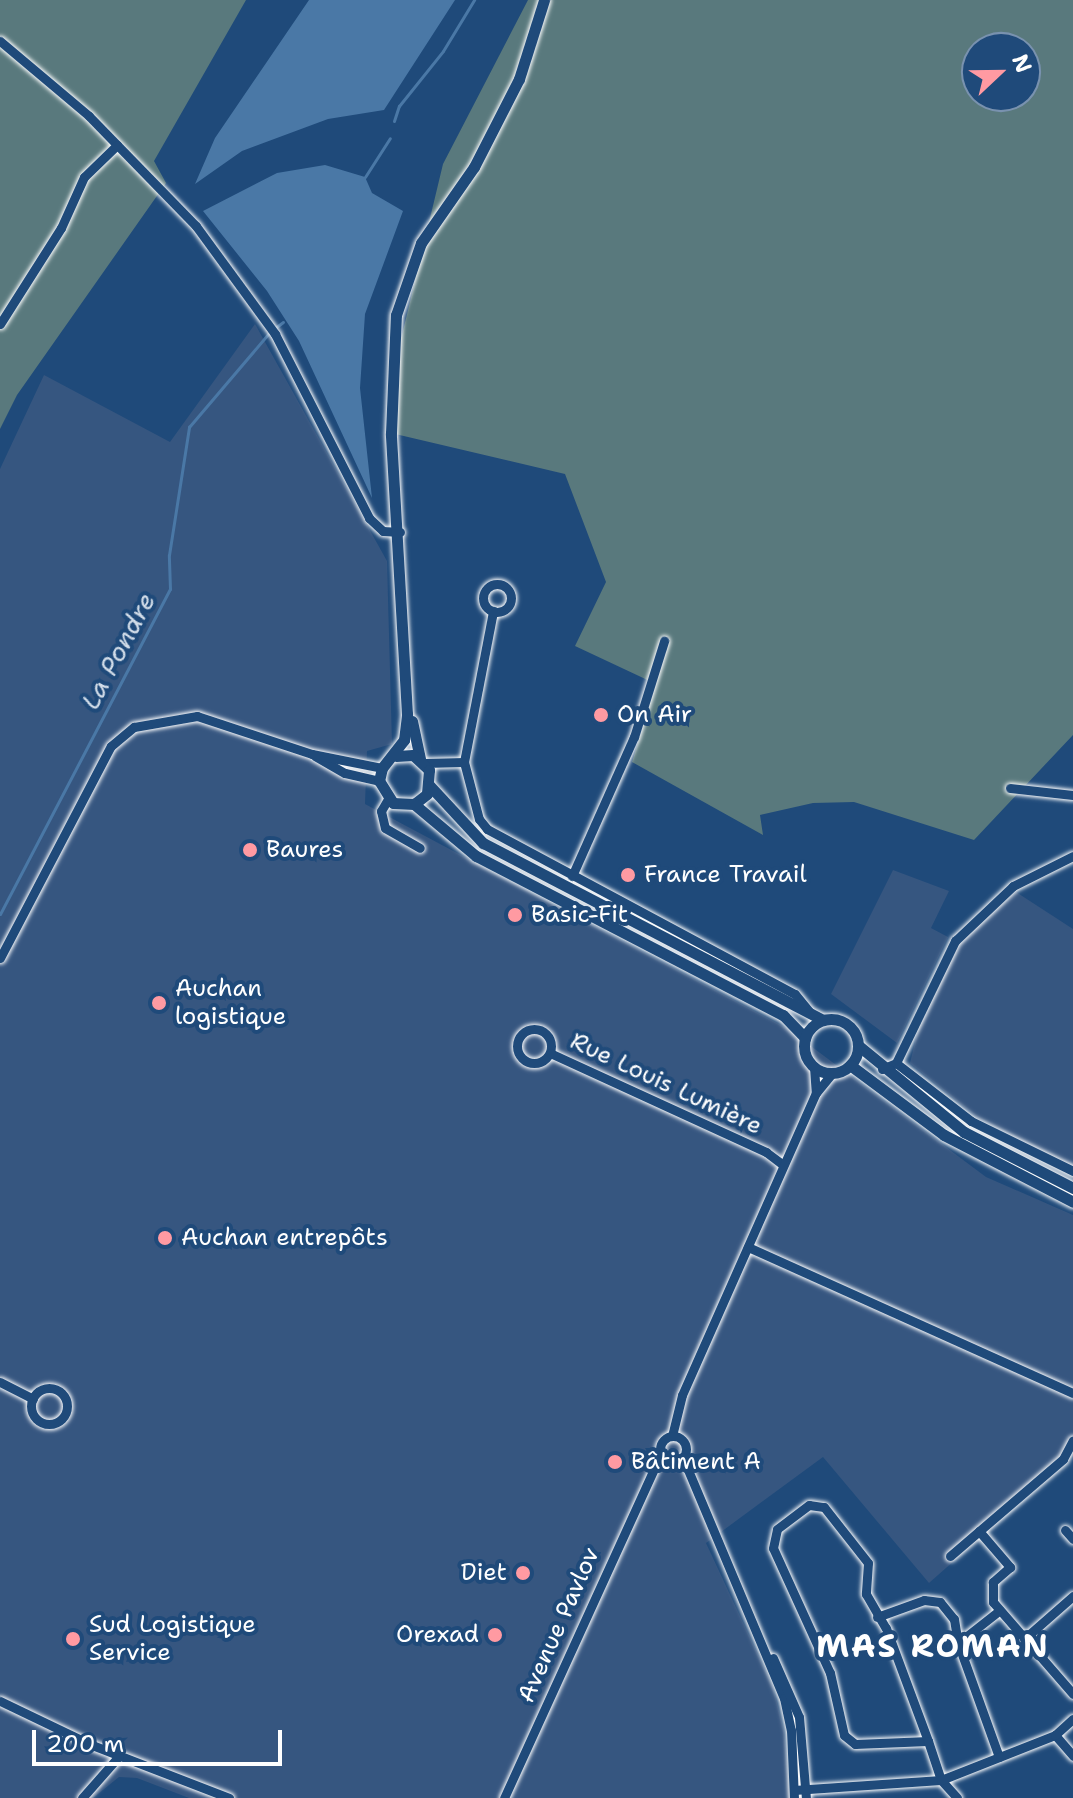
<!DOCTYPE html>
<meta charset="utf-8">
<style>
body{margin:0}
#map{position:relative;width:1073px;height:1798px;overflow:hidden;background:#1f4a7a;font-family:"Shantell Sans",sans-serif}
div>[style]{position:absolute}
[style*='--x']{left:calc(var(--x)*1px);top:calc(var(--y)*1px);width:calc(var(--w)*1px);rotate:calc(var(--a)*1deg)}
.built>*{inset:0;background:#365680}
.green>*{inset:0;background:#59797d}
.water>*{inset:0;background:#4a78a6}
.stream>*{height:3px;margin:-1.5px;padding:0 1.5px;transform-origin:1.5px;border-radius:1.5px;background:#4a78a6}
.roads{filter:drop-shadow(0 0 2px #fff) drop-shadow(0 0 2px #fff)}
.minor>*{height:9px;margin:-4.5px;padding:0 4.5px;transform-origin:4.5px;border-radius:4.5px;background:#1f4a7a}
.minor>.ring{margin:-4.5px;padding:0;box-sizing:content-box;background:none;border:9px solid #1f4a7a;border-radius:50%}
.major>*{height:11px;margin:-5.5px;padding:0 5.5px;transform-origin:5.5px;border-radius:5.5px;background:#1f4a7a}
.major>.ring{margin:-5.5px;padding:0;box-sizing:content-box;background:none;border:11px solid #1f4a7a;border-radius:50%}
.dots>*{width:22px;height:22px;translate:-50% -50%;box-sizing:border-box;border:4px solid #1f4a7a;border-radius:50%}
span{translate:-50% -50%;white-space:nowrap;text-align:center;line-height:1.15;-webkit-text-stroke:8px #1f4a7a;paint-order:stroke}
.poi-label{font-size:24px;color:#fff}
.left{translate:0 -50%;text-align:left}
.right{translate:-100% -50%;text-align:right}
.street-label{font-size:24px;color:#fff}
.water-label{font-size:26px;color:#d2dde9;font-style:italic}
.district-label{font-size:32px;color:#fff;font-weight:700;letter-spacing:2px}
.north{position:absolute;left:961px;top:32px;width:80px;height:80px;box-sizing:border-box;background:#1f4a7a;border:2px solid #7992af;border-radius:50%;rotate:68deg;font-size:22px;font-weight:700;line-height:32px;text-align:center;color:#fff}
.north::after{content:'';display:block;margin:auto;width:28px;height:36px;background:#ff9aa2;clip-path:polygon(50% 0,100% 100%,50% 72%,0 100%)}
.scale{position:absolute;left:32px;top:1730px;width:250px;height:36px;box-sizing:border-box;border:4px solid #fff;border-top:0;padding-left:10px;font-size:24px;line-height:28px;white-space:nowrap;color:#fff;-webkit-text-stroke:6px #1f4a7a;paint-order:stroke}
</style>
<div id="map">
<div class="built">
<i style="clip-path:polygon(255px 324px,387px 561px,392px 744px,367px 751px,365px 804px,788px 1029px,986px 1177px,1073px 1215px,1073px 1456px,929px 1583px,823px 1457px,706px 1543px,773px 1687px,784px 1731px,790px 1798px,189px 1798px,137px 1778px,119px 1777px,93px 1798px,0 1798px,0 469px,44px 375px,170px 442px)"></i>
<i style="clip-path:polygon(893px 870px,949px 891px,931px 928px,948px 937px,897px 1043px,831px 994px)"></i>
<i style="clip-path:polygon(1016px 892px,1073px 929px,1073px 1167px,978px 1118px,910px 1063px,918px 1030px,959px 943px)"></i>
</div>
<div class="green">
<i style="clip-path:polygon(0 0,246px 0,154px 161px,166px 183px,17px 395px,0 429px)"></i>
<i style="clip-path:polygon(evenodd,528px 0,1073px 0,1073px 735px,974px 840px,854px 802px,813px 803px,760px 815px,763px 835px,632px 762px,656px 684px,575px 646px,606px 582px,565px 474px,391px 433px,397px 356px,443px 164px,528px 0,977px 48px,1025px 48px,1025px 96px,977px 96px,977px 48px)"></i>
</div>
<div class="water">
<i style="clip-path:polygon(309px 0,455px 0,384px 110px,328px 119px,242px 151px,195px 184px,215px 138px)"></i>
<i style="clip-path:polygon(325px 165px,365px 177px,372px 193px,403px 211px,365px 314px,360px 388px,372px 498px,299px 341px,267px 291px,203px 211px,277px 173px)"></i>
</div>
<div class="stream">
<i style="--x:394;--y:121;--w:16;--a:-72"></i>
<i style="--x:399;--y:106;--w:70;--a:-51.3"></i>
<i style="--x:443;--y:51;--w:60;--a:-58.7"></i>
<i style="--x:365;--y:177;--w:46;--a:-57.3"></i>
<i style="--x:275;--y:328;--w:10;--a:-37"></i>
<i style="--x:0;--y:914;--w:367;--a:-62.4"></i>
<i style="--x:170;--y:589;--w:34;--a:-92"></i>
<i style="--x:169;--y:555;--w:130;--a:-81.1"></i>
<i style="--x:189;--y:427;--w:123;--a:-49.6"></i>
</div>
<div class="roads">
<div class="minor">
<i style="--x:0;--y:41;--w:116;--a:40.1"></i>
<i style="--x:89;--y:116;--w:153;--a:45.8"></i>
<i style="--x:196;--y:226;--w:134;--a:53.8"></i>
<i style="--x:275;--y:334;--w:207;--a:62.9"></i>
<i style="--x:369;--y:518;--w:19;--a:43"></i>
<i style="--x:383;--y:531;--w:17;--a:3"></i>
<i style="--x:0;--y:324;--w:114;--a:-57.6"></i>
<i style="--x:61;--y:228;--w:56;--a:-65.7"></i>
<i style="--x:84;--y:177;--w:46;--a:-44.1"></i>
<i class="ring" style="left:483px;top:584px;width:19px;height:19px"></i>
<i style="--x:315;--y:756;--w:34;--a:30"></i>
<i style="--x:345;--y:773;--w:35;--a:13"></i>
<i style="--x:464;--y:762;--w:59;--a:75.3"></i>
<i style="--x:479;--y:819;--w:13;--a:51"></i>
<i style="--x:487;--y:829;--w:349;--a:28.2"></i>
<i style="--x:795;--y:994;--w:26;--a:51"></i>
<i style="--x:424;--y:763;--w:40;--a:-1.4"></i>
<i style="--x:464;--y:762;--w:154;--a:-79.1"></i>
<i style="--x:1010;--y:788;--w:63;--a:6.3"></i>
<i style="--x:388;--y:799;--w:14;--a:120"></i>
<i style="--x:381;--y:811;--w:17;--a:77"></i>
<i style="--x:385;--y:828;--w:40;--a:29.7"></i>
<i style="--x:572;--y:876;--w:152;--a:-66"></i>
<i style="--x:634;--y:737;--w:101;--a:-72.6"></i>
<i style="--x:0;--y:958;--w:239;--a:-62.4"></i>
<i style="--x:111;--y:746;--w:30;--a:-40"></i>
<i style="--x:134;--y:727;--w:64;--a:-9.9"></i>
<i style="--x:197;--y:716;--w:121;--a:18.3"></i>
<i style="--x:312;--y:754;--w:71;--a:11.3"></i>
<i class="ring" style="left:517px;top:1029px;width:25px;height:25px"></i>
<i style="--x:550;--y:1053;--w:238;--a:24.6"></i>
<i style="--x:766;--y:1152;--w:21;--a:37"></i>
<i style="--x:896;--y:1063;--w:95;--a:37.7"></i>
<i style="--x:971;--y:1121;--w:114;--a:26.1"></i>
<i style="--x:814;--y:1067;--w:26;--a:86"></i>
<i style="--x:882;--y:1069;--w:15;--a:-23"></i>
<i style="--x:896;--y:1063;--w:136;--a:-64.2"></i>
<i style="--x:955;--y:941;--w:80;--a:-43.5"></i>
<i style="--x:1013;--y:886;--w:67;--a:-26.6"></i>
<i style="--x:748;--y:1247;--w:356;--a:24.2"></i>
<i style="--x:0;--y:1382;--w:37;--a:27"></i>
<i class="ring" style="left:31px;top:1388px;width:27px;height:27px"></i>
<i style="--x:672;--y:1436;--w:42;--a:-76.3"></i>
<i style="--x:682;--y:1395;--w:330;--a:-66.1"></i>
<i style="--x:816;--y:1093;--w:26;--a:-51"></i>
<i class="ring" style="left:660px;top:1436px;width:17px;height:17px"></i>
<i style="--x:683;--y:1458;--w:260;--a:67.2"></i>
<i style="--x:784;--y:1698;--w:33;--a:78"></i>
<i style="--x:791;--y:1730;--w:68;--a:87.5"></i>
<i style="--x:1065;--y:1530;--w:12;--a:48"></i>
<i style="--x:979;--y:1531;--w:48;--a:49.3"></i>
<i style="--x:1010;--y:1567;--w:23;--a:139"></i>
<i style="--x:993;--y:1582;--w:20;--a:90"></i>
<i style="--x:993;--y:1602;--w:122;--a:49"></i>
<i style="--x:950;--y:1556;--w:149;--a:-40.6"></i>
<i style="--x:1063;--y:1459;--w:21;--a:-62"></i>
<i style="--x:877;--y:1617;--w:50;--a:-19.9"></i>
<i style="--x:924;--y:1600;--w:16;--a:7"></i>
<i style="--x:940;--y:1602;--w:22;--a:51"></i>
<i style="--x:954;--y:1619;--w:24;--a:81"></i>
<i style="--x:1024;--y:1639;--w:65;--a:-41.3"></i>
<i style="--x:773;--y:1658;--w:64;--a:66.2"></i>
<i style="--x:799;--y:1717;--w:81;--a:85.1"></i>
<i style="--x:0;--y:1701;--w:102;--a:25.6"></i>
<i style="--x:92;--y:1745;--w:147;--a:21.1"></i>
<i style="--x:1055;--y:1735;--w:28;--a:49"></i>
<i style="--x:928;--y:1741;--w:73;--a:177.6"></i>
<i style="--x:855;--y:1744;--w:14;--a:-141"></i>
<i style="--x:844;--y:1735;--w:64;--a:-102.7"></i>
<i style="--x:830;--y:1673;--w:137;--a:-114.5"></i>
<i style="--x:773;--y:1548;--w:19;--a:-78"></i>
<i style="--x:777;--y:1529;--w:40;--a:-37"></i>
<i style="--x:809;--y:1505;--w:15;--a:8"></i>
<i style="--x:824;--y:1507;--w:71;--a:51.8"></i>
<i style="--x:868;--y:1563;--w:31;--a:94"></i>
<i style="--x:866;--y:1594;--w:39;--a:60"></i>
<i style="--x:886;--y:1628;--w:121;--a:69.6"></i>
<i style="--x:928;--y:1741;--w:41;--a:71.6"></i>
<i style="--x:941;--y:1780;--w:24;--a:48"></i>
<i style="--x:999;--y:1757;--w:121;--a:-109.8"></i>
<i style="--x:958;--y:1643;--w:53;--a:-38.2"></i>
<i style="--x:794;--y:1790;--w:147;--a:-3.9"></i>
<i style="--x:941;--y:1780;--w:123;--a:-21.5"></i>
<i style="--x:1055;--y:1735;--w:24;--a:-42"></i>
<i style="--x:82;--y:1798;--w:56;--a:-48.6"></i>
<i style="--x:504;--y:1798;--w:379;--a:-65.5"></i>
</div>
<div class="major">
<i style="--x:412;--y:721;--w:39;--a:78"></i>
<i style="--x:396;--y:756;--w:17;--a:-3"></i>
<i style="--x:413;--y:755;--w:22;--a:43"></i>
<i style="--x:429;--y:770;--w:24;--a:95"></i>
<i style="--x:427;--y:794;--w:16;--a:142"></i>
<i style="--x:414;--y:804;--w:21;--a:-177"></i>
<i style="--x:393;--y:803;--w:26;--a:-122"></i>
<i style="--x:379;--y:781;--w:13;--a:-77"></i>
<i style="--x:382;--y:768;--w:36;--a:-52"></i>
<i style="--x:404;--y:740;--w:26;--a:-83"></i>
<i style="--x:407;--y:714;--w:281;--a:-93.3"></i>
<i style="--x:391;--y:433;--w:118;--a:-87.6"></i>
<i style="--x:396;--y:315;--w:76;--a:-70.9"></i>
<i style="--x:421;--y:243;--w:93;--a:-55.1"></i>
<i style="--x:474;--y:167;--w:99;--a:-62.9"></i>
<i style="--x:519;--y:79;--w:83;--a:-72.4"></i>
<i style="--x:430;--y:786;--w:78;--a:47.1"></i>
<i style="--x:483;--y:843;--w:383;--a:27.5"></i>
<i style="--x:414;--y:804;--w:81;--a:40"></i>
<i style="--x:476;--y:856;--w:346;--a:27.4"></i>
<i style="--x:783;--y:1015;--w:32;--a:46"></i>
<i class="ring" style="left:804px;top:1019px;width:43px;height:43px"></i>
<i style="--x:859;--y:1046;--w:136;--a:39.3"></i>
<i style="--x:964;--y:1132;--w:123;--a:27.2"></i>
<i style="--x:850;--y:1065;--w:117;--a:36.7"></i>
<i style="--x:944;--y:1135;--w:145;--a:27.4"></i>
</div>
</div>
<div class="dots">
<i style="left:601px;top:715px;background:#ff9aa2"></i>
<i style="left:250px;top:850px;background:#ff9aa2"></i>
<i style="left:628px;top:875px;background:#ff9aa2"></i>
<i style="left:515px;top:915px;background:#ff9aa2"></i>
<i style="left:159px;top:1003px;background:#ff9aa2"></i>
<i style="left:165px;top:1238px;background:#ff9aa2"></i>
<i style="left:615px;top:1462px;background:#ff9aa2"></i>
<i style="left:523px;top:1573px;background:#ff9aa2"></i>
<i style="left:495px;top:1635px;background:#ff9aa2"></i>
<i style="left:73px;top:1639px;background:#ff9aa2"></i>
</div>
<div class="poi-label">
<span class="left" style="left:617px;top:715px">On Air</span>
<span class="left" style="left:266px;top:850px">Baures</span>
<span class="left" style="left:644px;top:875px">France Travail</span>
<span class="left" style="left:531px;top:915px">Basic-Fit</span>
<span class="left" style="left:175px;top:1003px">Auchan<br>logistique</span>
<span class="left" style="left:181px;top:1238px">Auchan entrepôts</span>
<span class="left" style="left:631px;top:1462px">Bâtiment A</span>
<span class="right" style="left:507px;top:1573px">Diet</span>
<span class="left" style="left:89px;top:1639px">Sud Logistique<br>Service</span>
<span class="right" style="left:479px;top:1635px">Orexad</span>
</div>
<div class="street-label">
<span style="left:666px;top:1084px;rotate:25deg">Rue Louis Lumière</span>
<span style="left:559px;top:1625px;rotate:-66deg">Avenue Pavlov</span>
</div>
<div class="water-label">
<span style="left:118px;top:651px;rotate:-62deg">La Pondre</span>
</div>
<div class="district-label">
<span style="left:933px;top:1646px">MAS ROMAN</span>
</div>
<div class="north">N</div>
<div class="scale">200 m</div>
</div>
